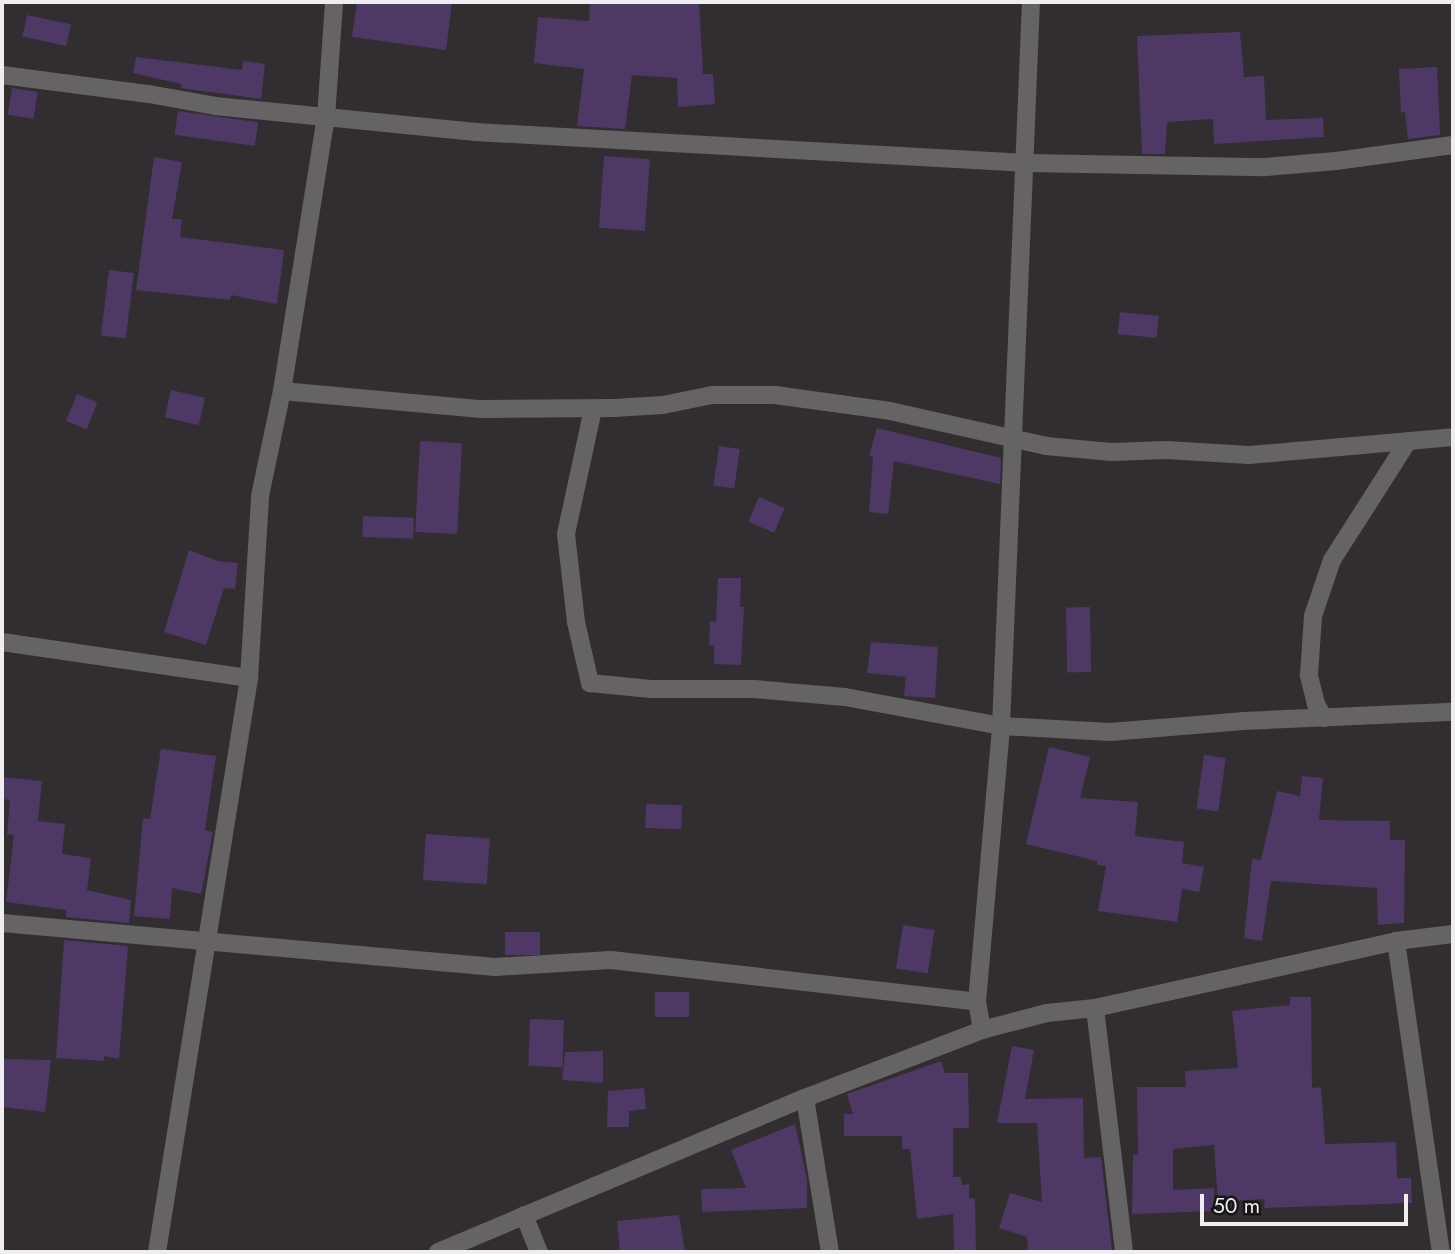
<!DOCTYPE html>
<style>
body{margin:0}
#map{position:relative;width:1455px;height:1254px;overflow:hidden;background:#322d31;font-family:Jost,sans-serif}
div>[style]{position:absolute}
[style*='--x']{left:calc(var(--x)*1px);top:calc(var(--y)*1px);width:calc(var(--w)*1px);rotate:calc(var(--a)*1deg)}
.building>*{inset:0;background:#4e3865;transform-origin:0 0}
.minor>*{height:18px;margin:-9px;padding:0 9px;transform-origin:9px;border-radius:9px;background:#666364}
span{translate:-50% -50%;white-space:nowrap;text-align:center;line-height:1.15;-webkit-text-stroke:5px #181618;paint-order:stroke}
.frame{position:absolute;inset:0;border:4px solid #f0edf0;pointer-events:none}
.scale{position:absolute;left:1200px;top:1194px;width:208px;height:32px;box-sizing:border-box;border:4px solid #f0edf0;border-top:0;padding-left:9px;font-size:21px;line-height:24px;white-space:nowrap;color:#f0edf0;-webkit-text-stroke:5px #181618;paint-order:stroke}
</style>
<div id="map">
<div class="building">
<i style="clip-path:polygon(357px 2px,452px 2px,446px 50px,352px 37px)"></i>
<i style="clip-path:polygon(590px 2px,699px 2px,703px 74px,713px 74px,715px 104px,678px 107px,677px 78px,632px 75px,625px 129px,577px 126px,584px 69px,534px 63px,538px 17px,589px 21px)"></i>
<i style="left:27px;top:15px;width:45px;height:22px;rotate:12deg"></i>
<i style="clip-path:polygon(1240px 32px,1244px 77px,1264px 76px,1266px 120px,1323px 118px,1324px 137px,1214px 144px,1213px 119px,1167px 122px,1165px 154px,1142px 154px,1137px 36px)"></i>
<i style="clip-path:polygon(136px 57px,242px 70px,243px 61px,265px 64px,261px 99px,181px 88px,181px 84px,133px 73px)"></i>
<i style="clip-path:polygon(1437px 67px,1440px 135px,1408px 139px,1405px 112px,1401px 113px,1399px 69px)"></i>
<i style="left:12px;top:88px;width:26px;height:27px;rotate:9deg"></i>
<i style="left:178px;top:111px;width:81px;height:24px;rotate:8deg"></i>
<i style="left:604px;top:156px;width:46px;height:72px;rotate:4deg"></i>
<i style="clip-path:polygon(154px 157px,182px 162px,172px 219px,182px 219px,180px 237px,284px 250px,277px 304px,231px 295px,230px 300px,136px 290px)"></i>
<i style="left:109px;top:270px;width:25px;height:66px;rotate:7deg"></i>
<i style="left:1120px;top:312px;width:39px;height:22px;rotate:6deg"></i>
<i style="left:171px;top:390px;width:35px;height:28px;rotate:13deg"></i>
<i style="left:77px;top:394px;width:22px;height:29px;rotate:22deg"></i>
<i style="clip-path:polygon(877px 428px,1001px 458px,1000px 484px,894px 461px,888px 514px,869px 512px,873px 457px,869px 456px)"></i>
<i style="left:420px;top:441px;width:42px;height:91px;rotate:3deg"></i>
<i style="left:719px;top:446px;width:21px;height:40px;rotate:8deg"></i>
<i style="left:759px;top:497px;width:28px;height:27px;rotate:23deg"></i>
<i style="left:363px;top:516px;width:51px;height:21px;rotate:2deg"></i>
<i style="clip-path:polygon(189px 550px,218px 561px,238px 563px,235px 589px,224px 588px,206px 645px,164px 632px)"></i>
<i style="clip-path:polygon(718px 578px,741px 578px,740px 607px,744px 607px,741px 665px,714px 664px,714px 645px,709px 645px,710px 621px,716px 622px)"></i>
<i style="left:1090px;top:607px;width:65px;height:24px;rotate:89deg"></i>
<i style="clip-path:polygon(871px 642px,938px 647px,935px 698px,904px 696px,906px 677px,867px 673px)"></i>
<i style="clip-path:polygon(1049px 747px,1090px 757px,1080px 798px,1138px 802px,1135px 836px,1184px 842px,1182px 863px,1204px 867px,1199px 892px,1182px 889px,1177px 922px,1098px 911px,1106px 866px,1097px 865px,1097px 861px,1026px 844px)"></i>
<i style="clip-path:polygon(161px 749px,216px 756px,205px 830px,213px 832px,201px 894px,172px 888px,170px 919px,134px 916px,143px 818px,150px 819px)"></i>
<i style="left:1204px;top:755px;width:22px;height:54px;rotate:8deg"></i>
<i style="clip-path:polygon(1302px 776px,1323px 778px,1319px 820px,1390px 821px,1390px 840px,1405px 840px,1404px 923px,1378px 925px,1377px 888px,1271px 881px,1262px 941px,1244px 938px,1252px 859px,1261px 860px,1277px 791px,1300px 796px)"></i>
<i style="clip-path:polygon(2px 777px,42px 781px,38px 821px,65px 824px,62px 854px,91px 858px,87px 890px,131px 900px,129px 923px,66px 917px,66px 910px,6px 902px,14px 835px,7px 834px,10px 800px,2px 799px)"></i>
<i style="left:646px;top:804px;width:36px;height:24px;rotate:2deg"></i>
<i style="left:426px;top:834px;width:64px;height:46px;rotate:4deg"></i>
<i style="left:903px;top:925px;width:32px;height:44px;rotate:9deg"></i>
<i style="left:505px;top:932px;width:35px;height:23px"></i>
<i style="clip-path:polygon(64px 940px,128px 946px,119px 1059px,104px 1056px,104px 1061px,56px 1058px)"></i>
<i style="left:655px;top:992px;width:34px;height:25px"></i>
<i style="clip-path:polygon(1290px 997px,1311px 997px,1312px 1088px,1321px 1087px,1325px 1144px,1396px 1142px,1397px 1178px,1411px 1178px,1412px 1203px,1264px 1208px,1265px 1199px,1218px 1202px,1214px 1145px,1173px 1149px,1173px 1190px,1214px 1188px,1215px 1211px,1132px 1214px,1133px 1155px,1138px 1155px,1137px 1087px,1186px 1087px,1185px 1071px,1238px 1068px,1232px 1011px,1290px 1005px)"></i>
<i style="left:530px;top:1019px;width:34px;height:47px;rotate:2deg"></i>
<i style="clip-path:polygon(1012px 1046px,1034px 1050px,1025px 1099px,1083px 1098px,1084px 1158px,1101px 1157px,1112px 1251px,1028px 1252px,1027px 1237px,999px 1228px,1010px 1193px,1042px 1202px,1037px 1123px,997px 1123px)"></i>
<i style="clip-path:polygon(603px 1051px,603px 1083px,562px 1080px,565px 1052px)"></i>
<i style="clip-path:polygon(2px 1059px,51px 1060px,45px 1112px,2px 1107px)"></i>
<i style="clip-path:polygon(941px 1061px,945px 1073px,968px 1073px,969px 1128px,953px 1128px,953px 1177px,961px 1177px,962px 1185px,969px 1184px,969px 1198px,975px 1199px,976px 1252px,954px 1252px,953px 1214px,917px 1219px,910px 1149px,902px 1149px,902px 1136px,844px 1136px,844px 1114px,853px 1114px,847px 1094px)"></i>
<i style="clip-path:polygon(644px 1088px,646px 1109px,629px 1111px,629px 1127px,607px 1127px,608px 1091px)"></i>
<i style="clip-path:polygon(795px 1124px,807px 1180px,807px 1208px,702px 1212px,701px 1189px,746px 1188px,731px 1150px)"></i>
<i style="clip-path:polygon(679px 1215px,685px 1252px,620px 1252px,617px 1221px)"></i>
</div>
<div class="minor">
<i style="--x:2;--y:75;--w:148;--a:7.4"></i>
<i style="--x:149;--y:94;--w:67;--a:10.3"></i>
<i style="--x:215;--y:106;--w:262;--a:5.7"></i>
<i style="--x:476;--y:132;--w:551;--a:3.23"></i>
<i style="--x:1026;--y:163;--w:240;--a:1"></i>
<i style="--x:1266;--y:167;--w:70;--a:-4.9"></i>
<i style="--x:1336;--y:161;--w:118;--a:-7.8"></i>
<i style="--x:282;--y:391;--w:200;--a:5.2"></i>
<i style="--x:481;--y:409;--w:133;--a:-0.4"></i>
<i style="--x:614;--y:408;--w:49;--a:-3.5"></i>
<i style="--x:663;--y:405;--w:50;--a:-11.5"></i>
<i style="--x:712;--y:395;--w:63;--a:0"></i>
<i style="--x:775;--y:395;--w:116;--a:7.9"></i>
<i style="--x:890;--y:411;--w:160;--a:12.6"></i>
<i style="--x:1046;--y:446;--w:66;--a:5.2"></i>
<i style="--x:1112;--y:452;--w:54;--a:-2.1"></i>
<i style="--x:1166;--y:450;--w:83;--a:3.4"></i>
<i style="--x:1249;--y:455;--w:205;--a:-5"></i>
<i style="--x:593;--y:409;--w:128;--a:102.2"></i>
<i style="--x:566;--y:534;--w:89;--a:83.5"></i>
<i style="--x:576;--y:622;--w:63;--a:77.1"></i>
<i style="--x:590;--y:683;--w:61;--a:5.6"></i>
<i style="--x:651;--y:689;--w:103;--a:0"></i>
<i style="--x:754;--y:689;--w:91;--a:5"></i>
<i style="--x:845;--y:697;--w:159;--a:10.5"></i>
<i style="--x:1001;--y:726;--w:109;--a:3.2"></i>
<i style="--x:1110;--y:732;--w:133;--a:-4.7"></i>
<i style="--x:1243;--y:721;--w:210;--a:-2.5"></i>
<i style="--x:2;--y:642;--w:250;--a:8.3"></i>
<i style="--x:1324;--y:718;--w:16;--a:-120"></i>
<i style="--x:1316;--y:704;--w:30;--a:-104"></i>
<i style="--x:1309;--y:675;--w:59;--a:-86.1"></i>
<i style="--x:1313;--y:616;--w:59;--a:-71.3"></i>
<i style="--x:1332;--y:560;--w:141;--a:-57.4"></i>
<i style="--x:2;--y:923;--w:495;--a:5.1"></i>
<i style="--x:495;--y:967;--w:116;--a:-3.5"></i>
<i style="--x:611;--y:960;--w:368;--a:6.5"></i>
<i style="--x:1396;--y:941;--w:314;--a:81.8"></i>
<i style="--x:1095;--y:1008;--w:246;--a:83.2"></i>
<i style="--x:982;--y:1030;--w:28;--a:-100"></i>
<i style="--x:977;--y:1002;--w:277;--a:-85"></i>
<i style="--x:1001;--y:726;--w:725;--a:-87.63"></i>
<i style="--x:805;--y:1098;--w:156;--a:80.8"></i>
<i style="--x:524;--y:1215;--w:40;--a:68"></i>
<i style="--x:157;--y:1252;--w:581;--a:-80.89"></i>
<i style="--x:249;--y:678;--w:182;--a:-86.5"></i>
<i style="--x:260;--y:496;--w:107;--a:-78.2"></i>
<i style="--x:282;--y:391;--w:278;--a:-80.9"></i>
<i style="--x:326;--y:117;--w:115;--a:-86"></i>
<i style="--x:438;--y:1252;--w:398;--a:-22.8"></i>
<i style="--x:805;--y:1098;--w:190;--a:-21"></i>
<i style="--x:982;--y:1030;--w:67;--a:-14.7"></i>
<i style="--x:1047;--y:1013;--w:48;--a:-5.9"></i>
<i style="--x:1095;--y:1008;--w:308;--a:-12.5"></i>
<i style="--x:1396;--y:941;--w:57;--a:-7"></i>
</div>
<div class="frame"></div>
<div class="scale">50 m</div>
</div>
